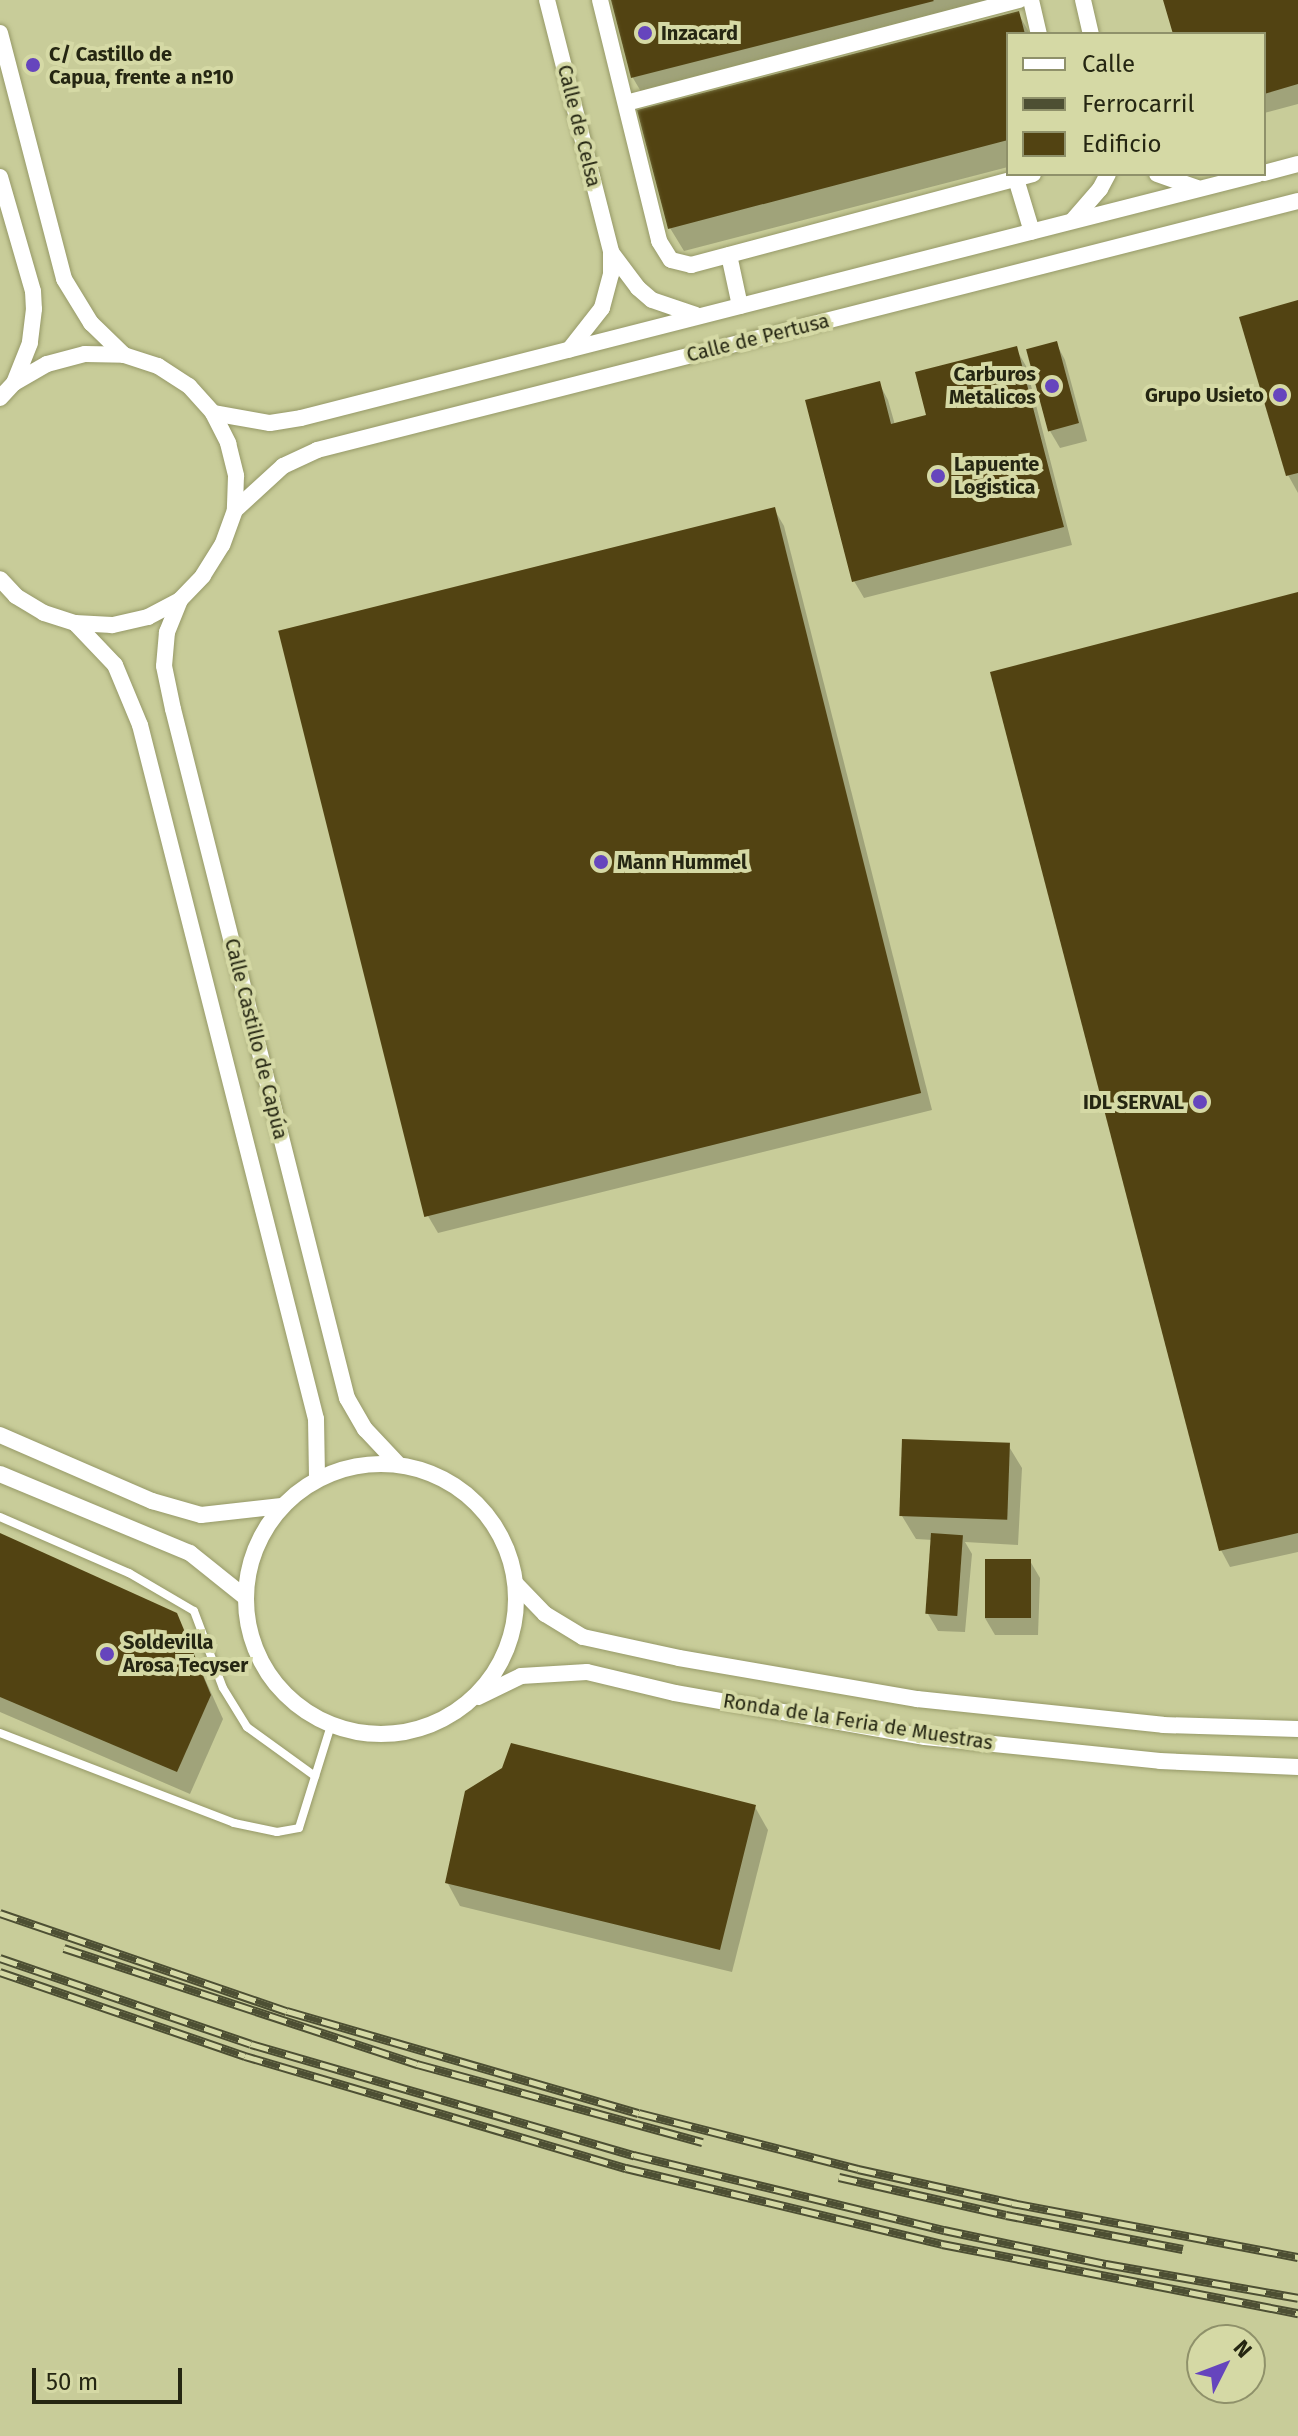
<!DOCTYPE html>
<meta charset="utf-8">
<style>
body{margin:0}
#map{position:relative;width:1298px;height:2436px;overflow:hidden;background:#c8cc99;font-family:"Fira Sans",sans-serif}
div>[style]{position:absolute}
[style*='--x']{left:calc(var(--x)*1px);top:calc(var(--y)*1px);width:calc(var(--w)*1px);rotate:calc(var(--a)*1deg)}
.shadow>*{inset:0;background:#0003}
.building>*{inset:0;background:#524312;transform-origin:0 0}
.roads{filter:drop-shadow(0 0 2px #969967) drop-shadow(0 0 2px #969967)}
.service>*{height:8px;margin:-4px;padding:0 4px;transform-origin:4px;border-radius:4px;background:#fff}
.minor>*{height:16px;margin:-8px;padding:0 8px;transform-origin:8px;border-radius:8px;background:#fff}
.minor>.ring{margin:-8px;padding:0;box-sizing:content-box;background:none;border:16px solid #fff;border-radius:50%}
.rail>*{height:9px;margin-top:-4.5px;transform-origin:0;background:repeating-linear-gradient(90deg,#d5d9a5 0 18px,#4d4f33 0 36px);box-sizing:border-box;border-block:2px solid #4d4f33}
.dots>*{width:22px;height:22px;translate:-50% -50%;box-sizing:border-box;border:4px solid #d5d9a5;border-radius:50%}
span{translate:-50% -50%;white-space:nowrap;text-align:center;line-height:1.15;-webkit-text-stroke:8px #d5d9a5;paint-order:stroke}
.poi-label{font-size:20px;color:#252612;font-weight:700}
.left{translate:0 -50%;text-align:left}
.right{translate:-100% -50%;text-align:right}
.street-label{font-size:20px;color:#252612}
.legend{position:absolute;left:1006px;top:32px;width:260px;height:144px;box-sizing:border-box;background:#d5d9a5;border:2px solid #8f916a;margin:0;padding:10px 14px;list-style:none;font-size:24px;color:#252612}
.legend li{display:flex;align-items:center;gap:16px;height:40px}
.legend b{width:40px;border:2px solid #8f916a}
.north{position:absolute;left:1186px;top:2324px;width:80px;height:80px;box-sizing:border-box;background:#d5d9a5;border:2px solid #8f916a;border-radius:50%;rotate:48deg;font-size:22px;font-weight:700;line-height:32px;text-align:center;color:#252612}
.north::after{content:'';display:block;margin:auto;width:28px;height:36px;background:#6645bd;clip-path:polygon(50% 0,100% 100%,50% 72%,0 100%)}
.scale{position:absolute;left:32px;top:2368px;width:150px;height:36px;box-sizing:border-box;border:4px solid #252612;border-top:0;padding-left:10px;font-size:24px;line-height:28px;white-space:nowrap;color:#252612;-webkit-text-stroke:6px #d5d9a5;paint-order:stroke}
</style>
<div id="map">
<div class="shadow">
<i style="clip-path:polygon(613px 0,1015px 0,643px 95px,633px 78px)"></i>
<i style="clip-path:polygon(1165px 0,1298px 0,1298px 104px,1264px 113px,1264px 34px,1175px 34px)"></i>
<i style="clip-path:polygon(1018px 13px,1030px 34px,1008px 34px,1008px 167px,684px 251px,670px 228px)"></i>
<i style="clip-path:polygon(1298px 302px,1298px 493px,1288px 475px)"></i>
<i style="clip-path:polygon(1056px 343px,1065px 360px,1087px 441px,1060px 448px,1050px 431px)"></i>
<i style="clip-path:polygon(1016px 349px,1026px 366px,1072px 545px,864px 598px,854px 581px,879px 383px,888px 400px,895px 425px,928px 417px)"></i>
<i style="clip-path:polygon(774px 509px,784px 526px,932px 1110px,438px 1233px,428px 1216px)"></i>
<i style="clip-path:polygon(1298px 594px,1298px 1552px,1230px 1567px,1221px 1550px)"></i>
<i style="clip-path:polygon(1008px 1445px,1022px 1468px,1018px 1545px,965px 1542px,972px 1554px,965px 1632px,938px 1631px,928px 1614px,933px 1540px,916px 1539px,902px 1516px)"></i>
<i style="clip-path:polygon(0 1535px,176px 1615px,223px 1719px,190px 1794px,0 1712px)"></i>
<i style="clip-path:polygon(1030px 1561px,1040px 1578px,1038px 1635px,995px 1635px,985px 1618px)"></i>
<i style="clip-path:polygon(755px 1807px,768px 1830px,732px 1972px,460px 1906px,447px 1882px)"></i>
</div>
<div class="building">
<i style="clip-path:polygon(611px 0,933px 0,934px 1px,631px 78px)"></i>
<i style="clip-path:polygon(1163px 0,1298px 0,1298px 84px,1264px 94px,1264px 34px,1173px 34px)"></i>
<i style="clip-path:polygon(1019px 11px,1025px 34px,1008px 34px,1008px 140px,668px 229px,637px 110px)"></i>
<i style="clip-path:polygon(1298px 300px,1298px 473px,1286px 476px,1239px 317px)"></i>
<i style="left:1057px;top:341px;width:85px;height:32px;rotate:75deg"></i>
<i style="clip-path:polygon(1017px 346px,1064px 527px,852px 582px,805px 400px,880px 381px,891px 424px,926px 415px,915px 372px)"></i>
<i style="left:775px;top:507px;width:604px;height:512px;rotate:76deg"></i>
<i style="clip-path:polygon(1298px 592px,1298px 1533px,1219px 1551px,990px 672px)"></i>
<i style="left:902px;top:1439px;width:108px;height:77px;rotate:2deg"></i>
<i style="clip-path:polygon(0 1533px,177px 1613px,211px 1695px,177px 1772px,0 1697px)"></i>
<i style="left:931px;top:1533px;width:32px;height:81px;rotate:4deg"></i>
<i style="left:985px;top:1559px;width:46px;height:59px"></i>
<i style="clip-path:polygon(511px 1743px,756px 1805px,720px 1950px,445px 1883px,465px 1791px,502px 1768px)"></i>
</div>
<div class="roads">
<div class="service">
<i style="--x:0;--y:1517;--w:141;--a:23.5"></i>
<i style="--x:129;--y:1573;--w:75;--a:30.3"></i>
<i style="--x:194;--y:1611;--w:82;--a:69.4"></i>
<i style="--x:223;--y:1688;--w:46;--a:58.4"></i>
<i style="--x:247;--y:1727;--w:84;--a:35.8"></i>
<i style="--x:0;--y:1733;--w:251;--a:21"></i>
<i style="--x:234;--y:1823;--w:44;--a:11.8"></i>
<i style="--x:277;--y:1832;--w:22;--a:-10"></i>
<i style="--x:299;--y:1828;--w:108;--a:-72.7"></i>
</div>
<div class="minor">
<i style="--x:547;--y:0;--w:260;--a:75.7"></i>
<i style="--x:611;--y:252;--w:22;--a:90"></i>
<i style="--x:611;--y:274;--w:35;--a:105"></i>
<i style="--x:602;--y:308;--w:53;--a:128.2"></i>
<i style="--x:600;--y:0;--w:248;--a:76.2"></i>
<i style="--x:659;--y:241;--w:22;--a:58"></i>
<i style="--x:671;--y:260;--w:21;--a:14"></i>
<i style="--x:691;--y:265;--w:354;--a:-14.9"></i>
<i style="--x:1031;--y:0;--w:35;--a:77"></i>
<i style="--x:1083;--y:0;--w:35;--a:77"></i>
<i style="--x:0;--y:33;--w:254;--a:75.4"></i>
<i style="--x:64;--y:279;--w:52;--a:58.5"></i>
<i style="--x:91;--y:323;--w:46;--a:44.1"></i>
<i style="--x:626;--y:103;--w:407;--a:-14.7"></i>
<i style="--x:1264;--y:173;--w:35;--a:-15"></i>
<i style="--x:1157;--y:174;--w:42;--a:19.3"></i>
<i style="--x:0;--y:177;--w:119;--a:73.9"></i>
<i style="--x:33;--y:291;--w:18;--a:87"></i>
<i style="--x:34;--y:309;--w:34;--a:97"></i>
<i style="--x:30;--y:343;--w:43;--a:111.8"></i>
<i style="--x:1016;--y:179;--w:55;--a:73.2"></i>
<i style="--x:1073;--y:220;--w:41;--a:-48.9"></i>
<i style="--x:1100;--y:189;--w:17;--a:-62"></i>
<i style="--x:611;--y:252;--w:45;--a:53.1"></i>
<i style="--x:638;--y:288;--w:18;--a:41"></i>
<i style="--x:652;--y:300;--w:46;--a:18.8"></i>
<i style="--x:729;--y:255;--w:52;--a:77.8"></i>
<i style="--x:0;--y:398;--w:21;--a:-47"></i>
<i style="--x:14;--y:383;--w:38;--a:-30"></i>
<i style="--x:47;--y:364;--w:39;--a:-15"></i>
<i style="--x:85;--y:354;--w:39;--a:1"></i>
<i style="--x:124;--y:355;--w:36;--a:18"></i>
<i style="--x:158;--y:366;--w:37;--a:33"></i>
<i style="--x:189;--y:386;--w:36;--a:48"></i>
<i style="--x:213;--y:413;--w:34;--a:63"></i>
<i style="--x:228;--y:443;--w:34;--a:76"></i>
<i style="--x:236;--y:476;--w:34;--a:92"></i>
<i style="--x:235;--y:510;--w:37;--a:110"></i>
<i style="--x:222;--y:545;--w:36;--a:122"></i>
<i style="--x:203;--y:576;--w:33;--a:134"></i>
<i style="--x:180;--y:600;--w:36;--a:152"></i>
<i style="--x:148;--y:617;--w:37;--a:167"></i>
<i style="--x:112;--y:625;--w:37;--a:-177"></i>
<i style="--x:75;--y:623;--w:33;--a:-162"></i>
<i style="--x:44;--y:613;--w:33;--a:-149"></i>
<i style="--x:16;--y:596;--w:23;--a:-133"></i>
<i style="--x:213;--y:413;--w:58;--a:10"></i>
<i style="--x:270;--y:423;--w:31;--a:-9"></i>
<i style="--x:301;--y:418;--w:988;--a:-14.3"></i>
<i style="--x:235;--y:510;--w:65;--a:-42.5"></i>
<i style="--x:283;--y:466;--w:38;--a:-25"></i>
<i style="--x:317;--y:450;--w:1012;--a:-14.24"></i>
<i style="--x:180;--y:600;--w:35;--a:112"></i>
<i style="--x:167;--y:632;--w:34;--a:95"></i>
<i style="--x:164;--y:666;--w:44;--a:78.2"></i>
<i style="--x:173;--y:709;--w:711;--a:75.83"></i>
<i style="--x:347;--y:1398;--w:36;--a:60"></i>
<i style="--x:365;--y:1429;--w:47;--a:46.7"></i>
<i style="--x:75;--y:623;--w:58;--a:46.4"></i>
<i style="--x:115;--y:665;--w:65;--a:67.4"></i>
<i style="--x:140;--y:725;--w:716;--a:75.77"></i>
<i style="--x:316;--y:1419;--w:59;--a:89"></i>
<i style="--x:0;--y:1435;--w:166;--a:23.5"></i>
<i style="--x:152;--y:1501;--w:51;--a:15.9"></i>
<i style="--x:201;--y:1515;--w:81;--a:-6.4"></i>
<i class="ring" style="left:246px;top:1464px;width:254px;height:254px"></i>
<i style="--x:0;--y:1474;--w:206;--a:22.6"></i>
<i style="--x:190;--y:1553;--w:70;--a:38.7"></i>
<i style="--x:516;--y:1584;--w:42;--a:46"></i>
<i style="--x:545;--y:1614;--w:44;--a:31.2"></i>
<i style="--x:583;--y:1637;--w:98;--a:12.3"></i>
<i style="--x:679;--y:1658;--w:242;--a:9.8"></i>
<i style="--x:917;--y:1699;--w:247;--a:6"></i>
<i style="--x:1163;--y:1725;--w:135;--a:1.7"></i>
<i style="--x:478;--y:1697;--w:48;--a:-26"></i>
<i style="--x:521;--y:1676;--w:66;--a:-3.5"></i>
<i style="--x:587;--y:1672;--w:90;--a:13.4"></i>
<i style="--x:675;--y:1693;--w:254;--a:10"></i>
<i style="--x:925;--y:1737;--w:236;--a:5.8"></i>
<i style="--x:1160;--y:1761;--w:138;--a:2.5"></i>
</div>
</div>
<div class="rail">
<i style="--x:0;--y:1913;--w:303;--a:18.9"></i>
<i style="--x:287;--y:2011;--w:366;--a:16.2"></i>
<i style="--x:639;--y:2113;--w:226;--a:14.3"></i>
<i style="--x:858;--y:2169;--w:158;--a:12.4"></i>
<i style="--x:1012;--y:2203;--w:291;--a:10.7"></i>
<i style="--x:64;--y:1948;--w:372;--a:18.2"></i>
<i style="--x:417;--y:2064;--w:296;--a:15.3"></i>
<i style="--x:0;--y:1958;--w:265;--a:18.9"></i>
<i style="--x:251;--y:2044;--w:399;--a:16.2"></i>
<i style="--x:634;--y:2155;--w:319;--a:13.6"></i>
<i style="--x:944;--y:2230;--w:166;--a:11.9"></i>
<i style="--x:1106;--y:2264;--w:195;--a:10"></i>
<i style="--x:0;--y:1972;--w:259;--a:18.9"></i>
<i style="--x:245;--y:2056;--w:397;--a:16.4"></i>
<i style="--x:626;--y:2168;--w:325;--a:13.5"></i>
<i style="--x:942;--y:2244;--w:363;--a:11"></i>
<i style="--x:839;--y:2177;--w:171;--a:12.8"></i>
<i style="--x:1006;--y:2215;--w:180;--a:10.9"></i>
</div>
<div class="dots">
<i style="left:645px;top:33px;background:#6645bd"></i>
<i style="left:33px;top:65px;background:#6645bd"></i>
<i style="left:1052px;top:386px;background:#6645bd"></i>
<i style="left:1280px;top:395px;background:#6645bd"></i>
<i style="left:938px;top:476px;background:#6645bd"></i>
<i style="left:601px;top:862px;background:#6645bd"></i>
<i style="left:1200px;top:1102px;background:#6645bd"></i>
<i style="left:107px;top:1654px;background:#6645bd"></i>
</div>
<div class="poi-label">
<span class="left" style="left:661px;top:33px">Inzacard</span>
<span class="left" style="left:49px;top:66px">C/ Castillo de<br>Capua, frente a nº10</span>
<span class="right" style="left:1036px;top:386px">Carburos<br>Metalicos</span>
<span class="right" style="left:1264px;top:395px">Grupo Usieto</span>
<span class="left" style="left:954px;top:476px">Lapuente<br>Logistica</span>
<span class="left" style="left:617px;top:862px">Mann Hummel</span>
<span class="right" style="left:1184px;top:1102px">IDL SERVAL</span>
<span class="left" style="left:123px;top:1654px">Soldevilla<br>Arosa Tecyser</span>
</div>
<div class="street-label">
<span style="left:579px;top:126px;rotate:76deg">Calle de Celsa</span>
<span style="left:758px;top:338px;rotate:-14deg">Calle de Pertusa</span>
<span style="left:256px;top:1039px;rotate:76deg">Calle Castillo de Capúa</span>
<span style="left:858px;top:1722px;rotate:9deg">Ronda de la Feria de Muestras</span>
</div>
<ul class="legend">
<li><b style="height:10px;background:#fff"></b>Calle</li>
<li><b style="height:10px;background:#4d4f33"></b>Ferrocarril</li>
<li><b style="height:22px;background:#524312"></b>Edificio</li>
</ul>
<div class="north">N</div>
<div class="scale">50 m</div>
</div>
